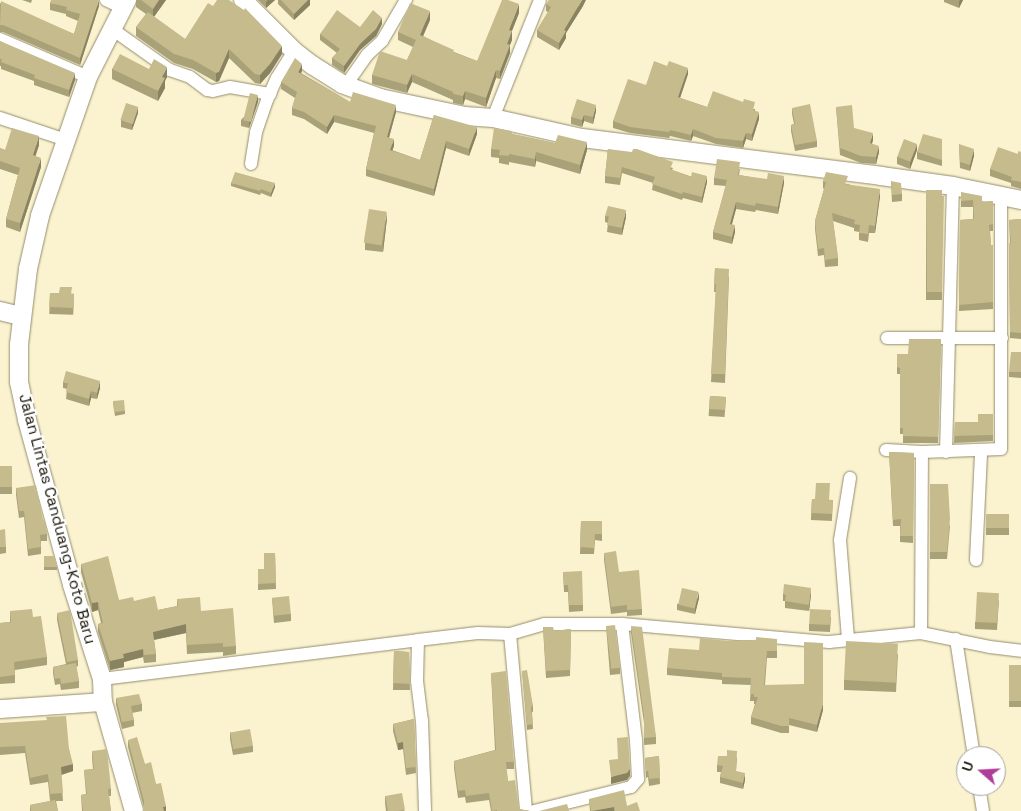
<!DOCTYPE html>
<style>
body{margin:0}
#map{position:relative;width:1021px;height:811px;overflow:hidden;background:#fbf3d0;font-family:"Space Grotesk",sans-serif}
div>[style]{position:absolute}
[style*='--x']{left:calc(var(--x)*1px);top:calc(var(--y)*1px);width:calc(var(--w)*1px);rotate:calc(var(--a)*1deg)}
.roads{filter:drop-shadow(0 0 1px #938c6c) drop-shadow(0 0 1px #938c6c)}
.street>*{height:12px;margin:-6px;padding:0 6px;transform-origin:6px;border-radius:6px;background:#fff}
.secondary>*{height:18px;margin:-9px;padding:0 9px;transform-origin:9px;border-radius:9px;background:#fff}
.wall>*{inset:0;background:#a9a178;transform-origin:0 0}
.shaded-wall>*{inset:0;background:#8a8362}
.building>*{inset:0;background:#c5bb8c;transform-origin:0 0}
span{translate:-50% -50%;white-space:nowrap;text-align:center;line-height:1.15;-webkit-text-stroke:4.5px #fff;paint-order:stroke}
.street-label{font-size:16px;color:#1a170b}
.north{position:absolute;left:956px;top:746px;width:50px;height:50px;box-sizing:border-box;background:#fff;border:1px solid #a3a29d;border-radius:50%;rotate:289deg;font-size:14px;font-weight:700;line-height:20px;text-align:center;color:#1a170b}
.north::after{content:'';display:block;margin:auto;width:18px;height:22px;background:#af3e99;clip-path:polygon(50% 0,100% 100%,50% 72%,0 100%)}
</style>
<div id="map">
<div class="roads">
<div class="street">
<i style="--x:106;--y:0;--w:19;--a:25"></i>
<i style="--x:112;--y:29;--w:71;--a:35.3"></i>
<i style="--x:170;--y:70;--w:21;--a:19"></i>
<i style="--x:190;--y:77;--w:21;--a:37"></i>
<i style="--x:207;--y:90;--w:6;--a:9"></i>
<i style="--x:213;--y:91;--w:17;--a:-13"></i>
<i style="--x:230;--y:87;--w:41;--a:9.9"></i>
<i style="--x:0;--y:39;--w:96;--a:23.4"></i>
<i style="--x:346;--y:85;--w:37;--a:-55"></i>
<i style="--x:367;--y:55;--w:21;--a:-43"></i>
<i style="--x:382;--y:41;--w:48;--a:-59.7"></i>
<i style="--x:0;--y:118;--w:70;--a:18.4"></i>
<i style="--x:493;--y:118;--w:127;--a:-68.3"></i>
<i style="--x:251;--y:164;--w:32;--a:-81"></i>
<i style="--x:256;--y:132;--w:34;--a:-71"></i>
<i style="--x:267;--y:100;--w:24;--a:-66"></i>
<i style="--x:277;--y:78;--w:32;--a:-58"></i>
<i style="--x:887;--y:338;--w:115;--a:0"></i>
<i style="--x:886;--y:450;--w:36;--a:3"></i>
<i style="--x:922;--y:452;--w:79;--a:-2.2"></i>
<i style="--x:1001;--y:449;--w:253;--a:-90"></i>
<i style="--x:946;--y:452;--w:266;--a:-88.5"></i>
<i style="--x:976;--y:560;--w:108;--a:-87.3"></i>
<i style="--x:921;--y:633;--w:181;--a:-89.7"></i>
<i style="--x:510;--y:634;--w:178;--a:84.8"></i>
<i style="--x:848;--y:639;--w:99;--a:-94.6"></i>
<i style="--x:840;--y:540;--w:63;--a:-80.8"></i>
<i style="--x:956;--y:639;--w:118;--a:81.3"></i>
<i style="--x:418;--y:640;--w:41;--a:91.4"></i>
<i style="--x:417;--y:681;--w:39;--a:83"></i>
<i style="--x:422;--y:720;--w:91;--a:88.1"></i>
<i style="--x:102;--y:679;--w:318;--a:-7"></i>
<i style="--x:418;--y:640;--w:60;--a:-6.7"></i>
<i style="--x:478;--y:633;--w:32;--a:2"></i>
<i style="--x:510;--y:634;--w:35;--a:-16"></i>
<i style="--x:544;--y:624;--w:78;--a:0"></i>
<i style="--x:622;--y:624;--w:208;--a:5"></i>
<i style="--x:829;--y:642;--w:92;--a:-5.6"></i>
<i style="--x:921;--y:633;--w:70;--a:11.5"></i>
<i style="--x:990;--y:647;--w:31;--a:7"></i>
<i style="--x:979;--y:786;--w:25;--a:81"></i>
<i style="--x:534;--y:811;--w:100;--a:-13.9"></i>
<i style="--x:631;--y:787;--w:11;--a:-49"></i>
<i style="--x:638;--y:779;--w:39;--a:-93"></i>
<i style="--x:636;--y:740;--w:117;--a:-96.9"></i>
</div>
<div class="secondary">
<i style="--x:127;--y:0;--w:86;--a:116.9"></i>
<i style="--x:88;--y:77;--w:147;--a:109.1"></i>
<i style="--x:40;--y:216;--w:54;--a:102.8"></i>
<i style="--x:28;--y:269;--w:77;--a:96.8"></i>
<i style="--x:19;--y:345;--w:37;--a:90"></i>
<i style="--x:19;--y:382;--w:39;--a:78"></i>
<i style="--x:27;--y:420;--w:171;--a:74.7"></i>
<i style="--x:72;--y:585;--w:99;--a:72.3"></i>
<i style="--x:102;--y:679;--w:23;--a:88"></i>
<i style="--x:103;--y:702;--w:113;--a:74.1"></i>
<i style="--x:243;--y:0;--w:72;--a:45"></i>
<i style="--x:294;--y:51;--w:23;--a:38"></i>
<i style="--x:312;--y:65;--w:36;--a:32"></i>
<i style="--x:342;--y:84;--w:40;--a:20.2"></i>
<i style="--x:380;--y:98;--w:87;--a:12"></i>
<i style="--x:465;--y:116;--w:28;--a:4"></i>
<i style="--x:493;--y:118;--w:91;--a:12.7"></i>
<i style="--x:582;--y:138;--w:301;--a:7.2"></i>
<i style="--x:881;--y:176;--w:73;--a:7.9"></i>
<i style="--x:953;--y:186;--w:69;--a:11.6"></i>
<i style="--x:0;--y:311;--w:21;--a:14"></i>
<i style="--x:0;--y:709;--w:103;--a:-3.9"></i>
</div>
</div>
<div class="wall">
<i style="clip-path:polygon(22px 0,32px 0,31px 3px)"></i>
<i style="clip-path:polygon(136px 0,166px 0,154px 17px,185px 39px,282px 54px,270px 73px,260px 84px,255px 83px,229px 58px,219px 81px,216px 82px,193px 69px,174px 63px,136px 36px,136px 27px,146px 14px,136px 7px)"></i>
<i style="clip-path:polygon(258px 0,275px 0,266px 8px)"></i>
<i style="clip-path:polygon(278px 0,310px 0,310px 5px,294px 20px,278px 4px)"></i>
<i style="clip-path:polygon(944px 0,963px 0,959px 8px,944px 2px)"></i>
<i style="clip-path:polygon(0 3px,74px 34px,78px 21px,66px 16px,66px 14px,50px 10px,50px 3px,99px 6px,80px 65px,3px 32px,0 32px)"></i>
<i style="clip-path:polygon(546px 4px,583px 6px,566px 33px,566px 38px,559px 50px,537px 37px,537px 30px,548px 12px,546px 11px)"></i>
<i style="clip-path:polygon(519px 13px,512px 31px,512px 40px,510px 45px,510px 53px,500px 79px,496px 78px,486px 107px,465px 99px,463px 105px,453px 103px,453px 100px,412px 82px,407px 93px,372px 84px,372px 75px,407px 60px,413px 47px,398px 40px,398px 32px,430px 20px,423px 36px,454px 52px,477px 61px)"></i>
<i style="clip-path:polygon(382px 24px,376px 36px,360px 50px,344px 73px,332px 65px,332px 58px,337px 53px,320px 40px,320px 34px)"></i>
<i style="clip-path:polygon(0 41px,75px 80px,69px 97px,34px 85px,34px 81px,1px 69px,1px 66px,0 66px)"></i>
<i style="clip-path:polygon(112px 69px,149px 69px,167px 77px,165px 81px,165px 88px,158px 101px,112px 79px)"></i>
<i style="clip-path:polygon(302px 71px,301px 73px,350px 102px,396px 112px,389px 138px,394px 146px,392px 150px,420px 160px,434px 115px,477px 134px,469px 156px,446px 148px,434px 196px,366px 176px,366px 169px,374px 133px,334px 122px,327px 134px,304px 119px,292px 115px,292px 108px,295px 98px,281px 89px,281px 82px)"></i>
<i style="clip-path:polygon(688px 74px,680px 98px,707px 107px,755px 109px,755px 111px,759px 119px,752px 141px,746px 139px,743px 148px,716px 144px,693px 136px,691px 141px,670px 136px,669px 138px,630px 133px,613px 128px,613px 121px,646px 85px)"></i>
<i style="clip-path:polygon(258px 102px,249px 128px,241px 126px,241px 120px)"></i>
<i style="clip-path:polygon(836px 107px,854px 128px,873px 140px,872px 144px,879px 152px,876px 164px,861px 163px,840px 155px)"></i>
<i style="clip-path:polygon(792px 108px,817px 141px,817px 147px,795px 151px,791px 131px,791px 125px,794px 124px,792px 114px)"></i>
<i style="clip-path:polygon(596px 111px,593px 124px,584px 121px,582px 127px,571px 124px,571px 117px)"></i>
<i style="clip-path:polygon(138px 113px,132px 130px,121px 127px,121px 120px)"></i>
<i style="clip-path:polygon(512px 134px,587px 150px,580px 174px,536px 161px,535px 167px,509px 162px,509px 165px,499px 163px,499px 158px,491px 157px,491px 149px)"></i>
<i style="clip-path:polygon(942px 139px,942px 166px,917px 159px,917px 152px)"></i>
<i style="clip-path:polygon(959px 144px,974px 156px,970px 171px,960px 168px)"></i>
<i style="clip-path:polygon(39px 145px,35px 156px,41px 167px,20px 232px,6px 227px,6px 219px,18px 175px,0 169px,0 148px,5px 150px)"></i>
<i style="clip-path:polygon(608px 149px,673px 168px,672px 170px,707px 182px,702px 203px,683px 198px,682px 200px,652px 190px,653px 183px,622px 173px,620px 185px,605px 183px,605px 176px)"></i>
<i style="clip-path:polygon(917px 150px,910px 169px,897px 164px,897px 157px)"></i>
<i style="clip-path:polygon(1021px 152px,1021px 189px,1011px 186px,1011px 183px,990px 176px,990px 169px)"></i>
<i style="clip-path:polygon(740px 169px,739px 175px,784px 183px,778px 214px,756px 210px,755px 212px,736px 209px,732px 224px,735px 232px,732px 244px,713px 239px,713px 232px,726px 186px,714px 185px,714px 178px)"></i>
<i style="clip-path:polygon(823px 181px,848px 184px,880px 196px,875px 233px,869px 233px,868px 242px,859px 240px,859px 232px,854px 231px,854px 228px,833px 221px,838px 258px,838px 266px,825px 267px,824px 255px,818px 256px,815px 229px,815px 221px,824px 189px,823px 188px)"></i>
<i style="clip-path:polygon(891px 181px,902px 194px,902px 201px,892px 202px)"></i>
<i style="clip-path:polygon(231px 183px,275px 187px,271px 197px,261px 193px,260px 195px,231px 186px)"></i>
<i style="left:926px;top:190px;width:16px;height:110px"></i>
<i style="clip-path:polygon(961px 192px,982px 202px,993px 201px,993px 231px,990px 231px,991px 245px,993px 245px,993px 309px,959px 311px,960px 220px,973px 219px,973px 207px,961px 207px)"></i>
<i style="clip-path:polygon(605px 216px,626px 217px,622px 235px,607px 232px,608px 223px,605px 222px)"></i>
<i style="clip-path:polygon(387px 218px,383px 252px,365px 250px,365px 243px)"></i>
<i style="clip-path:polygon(1021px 219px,1021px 339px,1010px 338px,1009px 243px,1010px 243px,1009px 220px)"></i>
<i style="clip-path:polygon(715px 268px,729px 277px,725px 383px,711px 382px,716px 292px,714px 292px)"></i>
<i style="left:50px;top:293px;width:24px;height:21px;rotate:2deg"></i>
<i style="clip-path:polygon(941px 339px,938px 443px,903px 443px,903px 434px,900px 434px,900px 374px,897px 374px,897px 354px,908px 354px)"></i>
<i style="clip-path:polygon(1021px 352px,1021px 378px,1009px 377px,1009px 372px)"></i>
<i style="clip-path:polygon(63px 382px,100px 388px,97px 399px,91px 398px,89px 406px,66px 399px,67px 389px,63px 388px)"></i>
<i style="left:710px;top:396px;width:16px;height:20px;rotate:4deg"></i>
<i style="clip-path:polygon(113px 402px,125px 411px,125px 414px,115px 416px)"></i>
<i style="clip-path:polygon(993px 414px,993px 441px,954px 443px,955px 422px,978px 422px)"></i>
<i style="clip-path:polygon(889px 452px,914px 453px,913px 543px,900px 542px,900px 526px,893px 526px)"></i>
<i style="left:12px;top:466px;width:28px;height:12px;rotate:90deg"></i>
<i style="clip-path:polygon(930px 484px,950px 526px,947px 559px,930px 559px)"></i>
<i style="clip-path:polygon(16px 488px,43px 520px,47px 534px,47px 541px,41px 541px,41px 554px,28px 556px,24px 517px,19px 518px,16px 495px)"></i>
<i style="left:812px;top:499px;width:21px;height:21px;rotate:3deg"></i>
<i style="left:986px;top:514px;width:23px;height:21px"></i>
<i style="clip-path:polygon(581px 521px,602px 521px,602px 541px,595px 540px,594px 554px,580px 554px)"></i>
<i style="clip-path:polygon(0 530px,6px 547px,6px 553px,0 554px)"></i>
<i style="clip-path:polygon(275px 553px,276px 589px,258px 590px,258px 569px,264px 569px)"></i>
<i style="clip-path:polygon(604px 553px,619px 572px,642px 609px,642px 615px,627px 616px,627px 612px,611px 614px,604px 560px)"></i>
<i style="clip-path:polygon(44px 556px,57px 567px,57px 570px,44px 570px)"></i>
<i style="clip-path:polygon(81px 564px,119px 600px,134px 601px,158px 610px,177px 606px,177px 599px,201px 611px,236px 646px,236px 654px,223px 656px,223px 652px,187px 654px,186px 633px,154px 640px,156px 654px,156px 662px,144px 663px,143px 657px,124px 662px,124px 667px,110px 670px,98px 632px,98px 624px,101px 623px,98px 610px,92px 612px,81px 572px)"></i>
<i style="clip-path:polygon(563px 572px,583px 605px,583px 611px,569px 612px,568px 592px,564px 592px)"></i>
<i style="clip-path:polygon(783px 594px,811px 594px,809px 611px,785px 608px,785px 601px,783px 601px)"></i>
<i style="clip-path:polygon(272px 598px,291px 614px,291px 621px,274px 623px)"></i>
<i style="clip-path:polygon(699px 598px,695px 614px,677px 610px,677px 604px)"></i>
<i style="clip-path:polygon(999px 600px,997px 630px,975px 629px,975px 622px)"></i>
<i style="clip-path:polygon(10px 611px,33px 617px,47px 657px,47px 665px,15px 670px,15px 683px,0 684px,0 623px,10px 622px)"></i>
<i style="clip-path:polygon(57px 613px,78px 660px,78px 666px,76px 667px,79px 681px,79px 688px,61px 690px,60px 684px,55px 685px,53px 673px,53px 667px,66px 664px,57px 620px)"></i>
<i style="clip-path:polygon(831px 617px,830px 632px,809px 631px,809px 624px)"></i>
<i style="clip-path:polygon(606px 626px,620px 668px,620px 674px,610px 675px)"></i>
<i style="clip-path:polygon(631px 626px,656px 737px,656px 744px,644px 745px,644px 723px,631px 633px)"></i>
<i style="clip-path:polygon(543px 627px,554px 631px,571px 629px,570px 676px,546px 678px)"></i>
<i style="clip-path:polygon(777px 639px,777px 658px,767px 658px,765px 685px,823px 710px,817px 732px,789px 725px,789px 733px,781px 733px,751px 724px,751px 717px,755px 704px,754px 704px,754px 701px,750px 701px,751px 685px,722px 684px,722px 680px,667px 675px,667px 668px,699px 650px,728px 641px)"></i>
<i style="clip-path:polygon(394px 651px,409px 652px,410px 690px,393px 690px)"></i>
<i style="clip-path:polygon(898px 654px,896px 692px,844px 690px,844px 680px)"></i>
<i style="left:1009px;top:665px;width:12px;height:42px"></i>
<i style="clip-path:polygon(522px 671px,533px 706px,533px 712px,532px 712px,533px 729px,527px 730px)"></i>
<i style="clip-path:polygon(491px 673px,514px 762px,514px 769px,506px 769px,508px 781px,519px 809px,530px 811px,491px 811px,489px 800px,466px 803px,465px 797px,458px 798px,454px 768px,454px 761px,495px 750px)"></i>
<i style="clip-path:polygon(116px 698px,142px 704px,142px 711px,132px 713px,134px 720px,134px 726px,122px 729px,116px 705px)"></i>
<i style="clip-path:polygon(414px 719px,416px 773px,406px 775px,403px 749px,398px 750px,393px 731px,393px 724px)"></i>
<i style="clip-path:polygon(0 723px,69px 749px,73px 771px,61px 775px,63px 801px,56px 801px,58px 811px,30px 811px,30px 805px,50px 801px,48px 782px,30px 785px,25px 753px,0 755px)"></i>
<i style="clip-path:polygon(230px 732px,253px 746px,253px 752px,233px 755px,230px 739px)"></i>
<i style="clip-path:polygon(128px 740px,145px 764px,156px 784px,166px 811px,144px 808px,128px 747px)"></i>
<i style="clip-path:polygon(92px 751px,111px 789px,111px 796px,109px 796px,111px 811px,82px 811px,81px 795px,86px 794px,84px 770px,93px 769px,92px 758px)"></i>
<i style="clip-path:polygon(659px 756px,660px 784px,649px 786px,648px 777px,646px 778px,645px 758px)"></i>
<i style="clip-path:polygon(737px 757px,736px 771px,745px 780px,743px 789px,720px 783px,720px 777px,721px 772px,717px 772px,717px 765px)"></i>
<i style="clip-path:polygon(385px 796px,405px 811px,386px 811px,385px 803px)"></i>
<i style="clip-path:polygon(589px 799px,640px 811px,590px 811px)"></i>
</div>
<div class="shaded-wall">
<i style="clip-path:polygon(99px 0,99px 6px,80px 65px,80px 58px)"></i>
<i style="clip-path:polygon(159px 0,166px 0,153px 18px,153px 9px)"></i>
<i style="clip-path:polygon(268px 0,275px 0,266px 8px,266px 2px)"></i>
<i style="clip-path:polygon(308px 0,310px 0,310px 5px,294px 20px,294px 14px)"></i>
<i style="clip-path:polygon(582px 0,586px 0,583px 6px,566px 33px,566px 38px,559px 50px,559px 43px,564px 30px)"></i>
<i style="clip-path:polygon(960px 0,963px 0,959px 8px,959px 2px)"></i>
<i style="clip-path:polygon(519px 4px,519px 13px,509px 38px,509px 30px)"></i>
<i style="clip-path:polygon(430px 11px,430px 20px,420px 43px,420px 35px)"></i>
<i style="clip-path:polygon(382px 18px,382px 24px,376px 36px,360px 50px,344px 73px,344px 66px,360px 44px)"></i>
<i style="clip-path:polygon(512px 31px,512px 40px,507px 52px,507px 44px)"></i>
<i style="clip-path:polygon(510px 45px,510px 53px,500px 79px,500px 71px)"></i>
<i style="clip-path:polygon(282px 46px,282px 54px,270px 73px,260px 84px,260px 75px)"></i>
<i style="clip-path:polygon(229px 49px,229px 58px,219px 81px,216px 82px,216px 73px)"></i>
<i style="clip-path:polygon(302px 64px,302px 71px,298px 79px,298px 72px)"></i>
<i style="clip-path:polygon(167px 67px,167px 77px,165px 81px,165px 88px,158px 101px,158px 91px,162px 77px)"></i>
<i style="clip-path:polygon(688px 68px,688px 74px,678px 104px,678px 97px)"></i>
<i style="clip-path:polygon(496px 70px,496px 78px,486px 107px,486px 98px)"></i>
<i style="clip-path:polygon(75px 73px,75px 80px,69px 97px,69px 90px)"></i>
<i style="clip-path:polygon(412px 74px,412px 82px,407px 93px,407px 85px)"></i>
<i style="clip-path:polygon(465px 91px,465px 99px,463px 105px,463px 96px)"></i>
<i style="clip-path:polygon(258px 95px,258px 102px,249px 128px,249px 122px)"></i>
<i style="clip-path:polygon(396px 105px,396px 112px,387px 144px,387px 137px)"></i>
<i style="clip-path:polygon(596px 105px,596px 111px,593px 124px,593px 117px)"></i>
<i style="clip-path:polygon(138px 107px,138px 113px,132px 130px,132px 124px)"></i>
<i style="clip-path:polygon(759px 112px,759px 119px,752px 141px,752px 134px)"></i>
<i style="clip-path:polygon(334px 115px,334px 122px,327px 134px,327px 127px)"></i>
<i style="clip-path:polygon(584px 115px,584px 121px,582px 127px,582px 120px)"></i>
<i style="clip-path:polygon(477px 127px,477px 134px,469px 156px,469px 149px)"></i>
<i style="clip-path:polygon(693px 129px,693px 136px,691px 141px,691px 135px)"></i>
<i style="clip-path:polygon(746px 133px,746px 139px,743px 148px,743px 141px)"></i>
<i style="clip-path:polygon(873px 133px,873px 140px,870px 150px,870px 143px)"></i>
<i style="clip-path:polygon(39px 136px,39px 145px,33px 164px,33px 155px)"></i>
<i style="clip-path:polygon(394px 139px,394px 146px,390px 157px,390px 150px)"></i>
<i style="clip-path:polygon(446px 141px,446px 148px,434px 196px,434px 189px)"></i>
<i style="clip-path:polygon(587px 142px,587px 150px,580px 174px,580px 165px)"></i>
<i style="clip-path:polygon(917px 144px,917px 150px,910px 169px,910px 162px)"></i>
<i style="clip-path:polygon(879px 146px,879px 152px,876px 164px,876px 157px)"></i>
<i style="clip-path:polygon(974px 149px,974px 156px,970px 171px,970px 165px)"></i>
<i style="clip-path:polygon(536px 152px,536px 161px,535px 167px,535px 159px)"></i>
<i style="clip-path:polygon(41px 158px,41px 167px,20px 232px,20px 223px)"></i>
<i style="clip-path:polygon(707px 176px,707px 182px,702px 203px,702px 197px)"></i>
<i style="clip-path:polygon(784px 176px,784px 183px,778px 214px,778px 207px)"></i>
<i style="clip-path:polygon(275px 183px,275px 187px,271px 197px,271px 193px)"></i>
<i style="clip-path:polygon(880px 189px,880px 196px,875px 233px,875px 226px)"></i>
<i style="clip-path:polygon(736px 202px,736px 209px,730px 231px,730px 224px)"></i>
<i style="clip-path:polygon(626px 210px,626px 217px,622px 235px,622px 228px)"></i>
<i style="clip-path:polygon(387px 212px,387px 218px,383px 252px,383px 245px)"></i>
<i style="clip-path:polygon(735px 225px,735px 232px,732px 244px,732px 237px)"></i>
<i style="clip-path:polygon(100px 381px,100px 388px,97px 399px,97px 393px)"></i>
<i style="clip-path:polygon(91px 391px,91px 398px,89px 406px,89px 399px)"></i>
<i style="clip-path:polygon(811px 588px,811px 594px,809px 611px,809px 605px)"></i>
<i style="clip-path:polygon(699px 592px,699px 598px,695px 614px,695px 608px)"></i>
<i style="clip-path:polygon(98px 602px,98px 610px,92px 612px,92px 603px)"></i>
<i style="clip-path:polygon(186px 624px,186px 633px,153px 640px,153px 632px)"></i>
<i style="clip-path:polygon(143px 649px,143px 657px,124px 662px,124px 667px,110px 670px,110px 661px,123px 654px)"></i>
<i style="clip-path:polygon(823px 703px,823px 710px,817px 732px,817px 725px)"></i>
<i style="clip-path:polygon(403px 742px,403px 749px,398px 750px,398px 743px)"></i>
<i style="clip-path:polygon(73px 764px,73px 771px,61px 775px,61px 767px)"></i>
<i style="clip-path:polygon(630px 769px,630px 776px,627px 780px,611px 784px,611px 777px)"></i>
<i style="clip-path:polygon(745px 773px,745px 780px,743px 789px,743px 783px)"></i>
<i style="clip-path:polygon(166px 806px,166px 811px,163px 811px,163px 807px)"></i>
<i style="clip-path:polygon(614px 807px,614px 811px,593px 811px)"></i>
</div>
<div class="building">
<i style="clip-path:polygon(51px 0,99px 0,80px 58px,3px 25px,0 25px,1px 1px,74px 34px,80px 14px,66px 10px,67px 7px,50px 3px)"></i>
<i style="clip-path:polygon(141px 0,159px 0,153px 9px)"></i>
<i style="clip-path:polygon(217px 0,229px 0,244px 10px,245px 8px,282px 46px,270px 64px,260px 75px,255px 74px,229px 49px,219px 72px,216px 73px,193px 60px,174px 54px,136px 27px,148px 12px,185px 39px,208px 3px,213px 6px)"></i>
<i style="clip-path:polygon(281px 0,308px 0,294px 14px)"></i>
<i style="clip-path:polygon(502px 0,508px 0,519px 4px,509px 30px,512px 31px,507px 44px,510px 45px,500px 71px,496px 70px,486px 98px,465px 91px,463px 96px,453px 94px,453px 92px,412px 74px,407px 85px,372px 75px,380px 51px,407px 60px,416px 40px,398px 32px,410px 3px,430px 11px,420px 35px,454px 50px,453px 52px,477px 61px)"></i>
<i style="clip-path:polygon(549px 0,582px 0,564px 30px,566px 31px,559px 43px,537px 30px,551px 7px,546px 4px)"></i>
<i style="clip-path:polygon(337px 10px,360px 27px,373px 10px,382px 18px,376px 29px,360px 44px,344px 66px,332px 58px,340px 49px,320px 34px)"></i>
<i style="clip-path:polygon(0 41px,75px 73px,69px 90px,34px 78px,35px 75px,1px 62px,2px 59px,0 59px)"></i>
<i style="clip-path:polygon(120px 54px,149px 69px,154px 59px,167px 67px,162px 77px,165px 78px,158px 91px,112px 69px)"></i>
<i style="clip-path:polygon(295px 58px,302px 64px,298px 72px,350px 102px,353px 92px,396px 105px,387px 137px,394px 139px,390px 150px,420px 160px,434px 115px,477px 127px,469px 149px,446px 141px,434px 189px,366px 169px,376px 126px,334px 115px,327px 127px,304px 112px,292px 108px,297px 92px,281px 82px)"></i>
<i style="clip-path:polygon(654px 61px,667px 66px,669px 61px,688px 68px,678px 97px,707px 107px,713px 91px,743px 102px,744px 99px,755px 102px,753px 110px,759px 112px,752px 134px,746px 133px,743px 141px,716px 138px,693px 129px,691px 135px,670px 130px,669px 132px,630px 127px,613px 121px,628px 79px,646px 85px)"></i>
<i style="left:250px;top:93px;width:8px;height:28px;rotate:14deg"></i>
<i style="clip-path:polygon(577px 99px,596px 105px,593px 117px,584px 115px,582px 120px,571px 117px)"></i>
<i style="left:126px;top:103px;width:13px;height:18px;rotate:18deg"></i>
<i style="clip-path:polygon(810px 104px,817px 141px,795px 145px,791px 125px,795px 124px,792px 108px)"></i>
<i style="clip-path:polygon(852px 105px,854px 128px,873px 133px,870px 143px,879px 146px,876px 157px,861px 156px,840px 148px,836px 107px)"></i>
<i style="clip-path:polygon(12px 128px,39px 136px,33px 155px,41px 158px,20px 223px,6px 219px,20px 168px,0 161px,0 148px,5px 150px)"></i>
<i style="clip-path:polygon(494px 128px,512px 131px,512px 134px,555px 143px,558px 135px,587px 142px,580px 165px,536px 152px,535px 159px,509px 154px,509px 156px,499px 155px,500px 150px,491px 149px)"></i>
<i style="clip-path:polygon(923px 134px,942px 139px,942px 160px,917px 152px)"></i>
<i style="left:904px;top:139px;width:14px;height:19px;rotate:21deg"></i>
<i style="clip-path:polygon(959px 144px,974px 149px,970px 165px,960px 162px)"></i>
<i style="clip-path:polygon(998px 147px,1018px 154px,1018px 151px,1021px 152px,1021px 182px,1011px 180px,1012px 177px,990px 169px)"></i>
<i style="clip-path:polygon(608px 149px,632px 152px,633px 149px,637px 149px,673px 162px,670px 169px,691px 177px,692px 172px,707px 176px,702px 197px,683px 192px,682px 194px,652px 184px,655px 177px,622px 167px,620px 178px,605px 176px)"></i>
<i style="clip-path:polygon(717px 159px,740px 162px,738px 175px,767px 179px,768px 173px,784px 176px,778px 207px,756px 203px,755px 206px,736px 202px,730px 224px,735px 225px,732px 237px,713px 232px,727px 180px,714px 178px)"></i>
<i style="clip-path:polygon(235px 172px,275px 183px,271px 193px,261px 189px,260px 191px,231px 183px)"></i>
<i style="clip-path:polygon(826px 172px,848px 176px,845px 184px,880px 189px,875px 226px,869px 225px,868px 234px,859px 233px,860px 225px,854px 224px,855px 220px,832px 213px,838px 258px,825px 260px,824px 248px,818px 249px,815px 221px,826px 182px,823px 181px)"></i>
<i style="clip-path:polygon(891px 181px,901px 183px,902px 194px,892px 195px)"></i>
<i style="clip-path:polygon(926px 190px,942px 190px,942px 196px,944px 196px,942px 292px,927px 292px)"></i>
<i style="clip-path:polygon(961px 192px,982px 196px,982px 202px,993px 201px,993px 224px,989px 225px,991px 245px,993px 245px,993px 302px,959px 305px,960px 220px,974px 219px,973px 200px,961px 201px)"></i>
<i style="clip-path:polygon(608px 206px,626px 210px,622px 228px,607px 225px,609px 216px,605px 216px)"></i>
<i style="left:369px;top:209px;width:18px;height:34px;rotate:9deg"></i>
<i style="clip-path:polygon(1021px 219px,1021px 333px,1010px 332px,1009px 243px,1011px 243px,1009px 220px)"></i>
<i style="clip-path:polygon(715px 268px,729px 269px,725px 374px,711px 374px,716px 284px,714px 284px)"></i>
<i style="clip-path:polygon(60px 287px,72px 287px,71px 294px,74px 294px,74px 308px,49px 307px,50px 293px,59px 293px)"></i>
<i style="clip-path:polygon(909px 339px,941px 339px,938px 437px,903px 436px,903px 428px,900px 428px,900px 368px,897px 367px,897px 354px,908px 354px)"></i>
<i style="clip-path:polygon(1011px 352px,1021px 352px,1021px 372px,1009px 372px)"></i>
<i style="clip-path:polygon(66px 371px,100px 381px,97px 393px,91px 391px,89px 399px,66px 392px,68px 383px,63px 382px)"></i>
<i style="left:710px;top:396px;width:16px;height:13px;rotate:4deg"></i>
<i style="left:124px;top:400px;width:11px;height:11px;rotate:85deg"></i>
<i style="clip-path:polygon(978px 414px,993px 414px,993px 435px,954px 436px,955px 422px,978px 422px)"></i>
<i style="clip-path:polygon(889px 452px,914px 453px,913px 536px,900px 536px,901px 519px,893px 520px)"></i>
<i style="left:12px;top:466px;width:21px;height:12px;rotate:90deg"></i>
<i style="clip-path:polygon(816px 483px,830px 483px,829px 500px,833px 500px,832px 514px,811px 513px,812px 499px,815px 499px)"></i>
<i style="clip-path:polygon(930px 484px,948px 484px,950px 519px,947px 552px,930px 552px)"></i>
<i style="clip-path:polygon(36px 485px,43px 520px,45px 520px,47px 534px,40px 535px,41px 547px,28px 549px,24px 511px,19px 511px,16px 488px)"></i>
<i style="left:986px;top:514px;width:23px;height:14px"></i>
<i style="clip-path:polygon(581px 521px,602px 521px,602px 534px,595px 534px,594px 548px,580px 547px)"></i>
<i style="clip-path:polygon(5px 529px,6px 547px,0 547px,0 530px)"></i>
<i style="clip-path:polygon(616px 551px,619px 572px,639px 570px,642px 609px,627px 610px,627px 605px,611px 607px,604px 553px)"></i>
<i style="clip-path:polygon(264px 553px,275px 553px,276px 583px,258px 584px,258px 569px,264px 569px)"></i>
<i style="clip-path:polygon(44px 556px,54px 556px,57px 567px,44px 567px)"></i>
<i style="clip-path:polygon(108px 556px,119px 600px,133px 597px,134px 601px,155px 596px,158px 610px,178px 606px,177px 599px,200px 597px,201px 611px,233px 608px,236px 646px,223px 647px,223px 643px,187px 645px,186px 624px,153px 632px,156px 654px,144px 655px,143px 649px,123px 654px,124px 658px,110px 661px,98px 624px,103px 623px,98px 602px,92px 603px,81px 564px)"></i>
<i style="clip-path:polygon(582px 571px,583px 605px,569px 605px,568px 585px,564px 585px,563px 572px)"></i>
<i style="clip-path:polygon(784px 584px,811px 588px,809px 605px,785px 601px,786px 595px,783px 594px)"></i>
<i style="left:682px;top:588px;width:17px;height:17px;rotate:13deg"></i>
<i style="left:977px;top:592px;width:22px;height:30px;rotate:3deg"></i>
<i style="left:289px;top:596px;width:18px;height:17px;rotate:84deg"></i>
<i style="clip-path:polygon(32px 609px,33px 617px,41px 616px,47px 657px,14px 662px,15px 675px,0 677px,0 623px,11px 622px,10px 611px)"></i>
<i style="left:810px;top:609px;width:21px;height:15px;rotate:3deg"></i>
<i style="clip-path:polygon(70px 610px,78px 660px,67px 662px,57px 613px)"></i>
<i style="left:615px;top:625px;width:43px;height:9px;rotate:83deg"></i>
<i style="clip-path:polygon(631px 626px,642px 627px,656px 737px,644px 738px,644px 716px)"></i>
<i style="clip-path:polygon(543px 627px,553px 627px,554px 631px,571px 629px,570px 670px,546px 671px)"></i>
<i style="clip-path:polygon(756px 637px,777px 639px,777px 651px,767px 651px,764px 685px,804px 684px,804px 642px,823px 643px,823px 703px,817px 725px,789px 718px,789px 726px,781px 726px,751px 717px,758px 697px,754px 697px,754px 694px,750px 694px,751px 678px,722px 677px,722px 673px,667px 668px,669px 648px,699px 650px,700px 638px,728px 641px,756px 640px)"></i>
<i style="left:846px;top:641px;width:52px;height:39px;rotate:3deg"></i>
<i style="clip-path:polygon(394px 651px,409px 652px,410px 684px,393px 683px)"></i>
<i style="clip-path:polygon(76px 663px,79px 681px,61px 684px,60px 678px,55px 679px,53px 667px)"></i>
<i style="left:1009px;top:665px;width:12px;height:36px"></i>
<i style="clip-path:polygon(527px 670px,533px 706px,531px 707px,533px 724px,527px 725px,522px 671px)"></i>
<i style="clip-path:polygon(506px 671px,514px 762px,506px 762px,508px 781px,515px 780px,519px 809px,530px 811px,497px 811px,497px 810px,492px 811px,489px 793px,466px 796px,465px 790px,458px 791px,454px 761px,496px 750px,491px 673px)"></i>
<i style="clip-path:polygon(139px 694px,142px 704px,131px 706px,134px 720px,122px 722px,116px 698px)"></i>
<i style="clip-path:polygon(66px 716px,69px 749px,73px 764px,61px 767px,63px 793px,50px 794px,48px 774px,30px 778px,25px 746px,0 747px,0 723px,47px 720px,46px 717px)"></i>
<i style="clip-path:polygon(414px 719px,416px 767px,406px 768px,403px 742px,398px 743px,393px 724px)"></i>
<i style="left:250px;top:729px;width:17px;height:20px;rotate:80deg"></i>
<i style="clip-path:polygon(137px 737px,145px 764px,151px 762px,156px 784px,161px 783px,166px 806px,163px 807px,164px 811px,144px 811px,144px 801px,128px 740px)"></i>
<i style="clip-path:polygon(628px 737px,630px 769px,627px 773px,611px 777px,609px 760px,618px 759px,617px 738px)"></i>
<i style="clip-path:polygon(107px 749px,111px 789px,108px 789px,111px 811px,83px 811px,81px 795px,87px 794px,84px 770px,94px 769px,92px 751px)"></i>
<i style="clip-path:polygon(727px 750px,737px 751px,736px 771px,745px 773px,743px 783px,720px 777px,723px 766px,717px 765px,718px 756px,727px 756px)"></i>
<i style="clip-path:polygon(659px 756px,660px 778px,649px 779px,648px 771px,646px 771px,645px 758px)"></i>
<i style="clip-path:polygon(624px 790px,627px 806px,637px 802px,640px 811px,615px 811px,614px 807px,591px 811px,589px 799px)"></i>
<i style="left:402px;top:793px;width:17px;height:17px;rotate:80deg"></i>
<i style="clip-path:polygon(55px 800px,58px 811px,31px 811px,30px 805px)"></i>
<i style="clip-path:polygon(567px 804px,569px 811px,539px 811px)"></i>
</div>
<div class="street-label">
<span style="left:57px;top:519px;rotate:75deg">Jalan Lintas Canduang-Koto Baru</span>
</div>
<div class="north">U</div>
</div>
